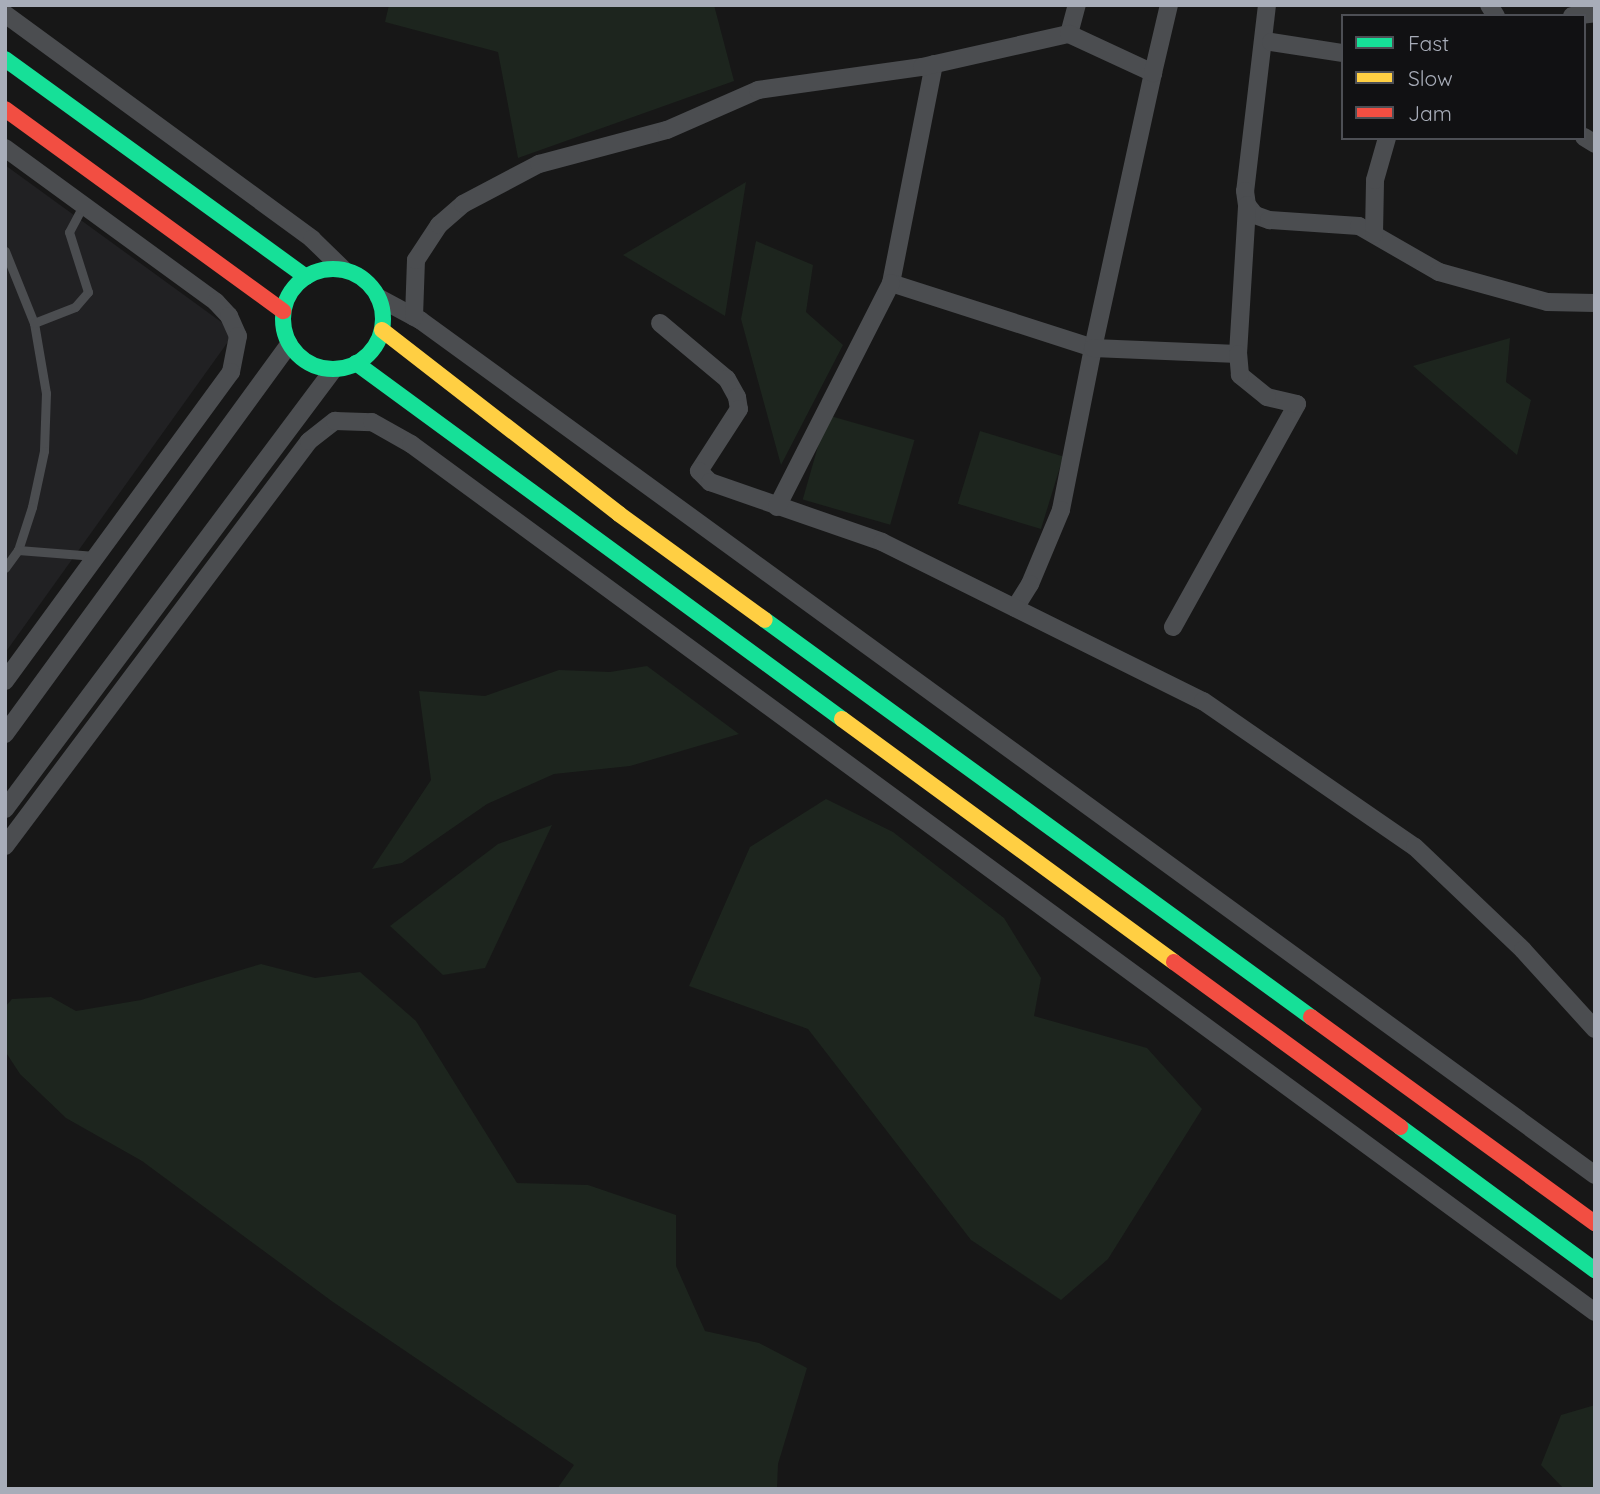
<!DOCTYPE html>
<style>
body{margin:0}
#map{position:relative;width:1600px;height:1494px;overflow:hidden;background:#171717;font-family:Quicksand,sans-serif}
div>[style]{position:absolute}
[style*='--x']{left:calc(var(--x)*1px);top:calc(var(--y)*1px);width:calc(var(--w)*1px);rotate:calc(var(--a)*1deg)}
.built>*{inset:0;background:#212123}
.green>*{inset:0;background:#1d251e;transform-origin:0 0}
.lane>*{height:9px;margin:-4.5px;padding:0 4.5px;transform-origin:4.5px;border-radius:4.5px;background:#4b4d50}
.street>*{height:18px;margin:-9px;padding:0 9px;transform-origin:9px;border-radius:9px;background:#4b4d50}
.fast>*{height:16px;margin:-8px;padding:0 8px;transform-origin:8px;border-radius:8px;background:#16e098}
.fast>.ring{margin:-8px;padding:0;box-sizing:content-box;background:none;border:16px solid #16e098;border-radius:50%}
.slow>*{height:16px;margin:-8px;padding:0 8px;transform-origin:8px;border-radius:8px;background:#ffcf43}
.jam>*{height:16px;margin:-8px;padding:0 8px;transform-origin:8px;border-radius:8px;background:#f24e42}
span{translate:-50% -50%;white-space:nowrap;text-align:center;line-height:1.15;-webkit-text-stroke:5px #111113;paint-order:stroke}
.frame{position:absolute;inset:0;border:7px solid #a8adb9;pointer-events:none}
.legend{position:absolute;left:1341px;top:14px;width:245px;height:126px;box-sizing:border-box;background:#111113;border:2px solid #4d4f55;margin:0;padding:9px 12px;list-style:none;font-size:21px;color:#a8adb9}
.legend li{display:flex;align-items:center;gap:14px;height:35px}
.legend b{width:35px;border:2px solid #4d4f55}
</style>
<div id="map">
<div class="built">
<i style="clip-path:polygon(5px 165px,235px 332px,5px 653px)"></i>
</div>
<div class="green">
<i style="clip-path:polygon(389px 5px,714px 5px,734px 81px,518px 158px,498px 52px,385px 22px)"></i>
<i style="clip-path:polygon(746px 182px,725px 316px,623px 255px)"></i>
<i style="clip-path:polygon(756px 241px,813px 265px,806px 312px,843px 345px,781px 465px,741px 319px)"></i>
<i style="clip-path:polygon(1510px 338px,1506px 382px,1531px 400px,1517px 455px,1413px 366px)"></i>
<i style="left:827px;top:415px;width:91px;height:88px;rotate:16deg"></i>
<i style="left:980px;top:431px;width:87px;height:76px;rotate:17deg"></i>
<i style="clip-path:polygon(647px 666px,739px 734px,630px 766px,554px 774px,487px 804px,402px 863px,372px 869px,431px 780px,419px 691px,485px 696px,559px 670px,610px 672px)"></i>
<i style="clip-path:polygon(826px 799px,893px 832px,1004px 918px,1041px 978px,1034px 1016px,1147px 1048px,1202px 1109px,1108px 1259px,1061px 1300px,971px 1240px,808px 1029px,689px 986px,750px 847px)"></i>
<i style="clip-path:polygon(552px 825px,485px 968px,443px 975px,390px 926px,498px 844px)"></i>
<i style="clip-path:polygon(261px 964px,315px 978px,360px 972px,416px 1021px,517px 1183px,588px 1185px,676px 1215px,676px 1266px,705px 1331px,759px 1343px,807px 1368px,778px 1464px,777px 1489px,557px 1489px,574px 1465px,333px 1302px,142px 1161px,66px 1118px,20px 1074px,5px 1051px,5px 1007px,12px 999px,51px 997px,76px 1011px,141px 1000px)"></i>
<i style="clip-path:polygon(1595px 1405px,1595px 1489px,1564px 1489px,1541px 1465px,1561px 1415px)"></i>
</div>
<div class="lane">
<i style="--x:5;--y:251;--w:78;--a:68.1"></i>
<i style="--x:34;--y:323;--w:71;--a:80.3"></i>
<i style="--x:46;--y:393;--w:58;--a:92"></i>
<i style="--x:44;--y:451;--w:57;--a:102.1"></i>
<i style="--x:32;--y:507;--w:45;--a:108"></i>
<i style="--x:18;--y:550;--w:22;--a:126"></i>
<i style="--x:34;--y:323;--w:44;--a:-21.3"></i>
<i style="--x:75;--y:307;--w:20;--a:-49"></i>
<i style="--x:88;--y:292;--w:63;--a:-107.6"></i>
<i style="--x:69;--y:232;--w:30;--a:-62"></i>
<i style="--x:18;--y:550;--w:77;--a:4.5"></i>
</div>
<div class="street">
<i style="--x:1267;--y:5;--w:187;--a:96.7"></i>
<i style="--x:1245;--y:191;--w:14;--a:82"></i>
<i style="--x:1247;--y:205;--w:13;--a:51"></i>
<i style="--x:1255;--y:215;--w:15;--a:20"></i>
<i style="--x:1269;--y:220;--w:90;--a:3.8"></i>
<i style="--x:1359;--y:226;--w:92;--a:29.9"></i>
<i style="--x:1439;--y:272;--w:112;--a:15.5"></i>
<i style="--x:1547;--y:302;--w:48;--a:1.2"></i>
<i style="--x:1489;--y:5;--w:13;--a:58"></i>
<i style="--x:5;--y:14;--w:381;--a:36.2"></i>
<i style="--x:312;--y:239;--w:43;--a:44.1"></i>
<i style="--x:1572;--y:16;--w:23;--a:-7"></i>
<i style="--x:1069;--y:34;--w:30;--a:-75"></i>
<i style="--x:1271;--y:42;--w:73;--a:8.7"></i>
<i style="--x:934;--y:64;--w:223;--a:101.1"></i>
<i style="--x:891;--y:283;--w:212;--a:17.8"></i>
<i style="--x:1093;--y:348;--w:165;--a:101.2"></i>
<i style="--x:1061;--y:510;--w:80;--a:112.7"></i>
<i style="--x:1030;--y:584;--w:28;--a:122"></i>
<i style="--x:1153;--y:73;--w:281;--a:102.3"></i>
<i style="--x:1093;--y:348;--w:145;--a:2.4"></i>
<i style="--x:1238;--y:354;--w:149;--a:-86.5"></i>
<i style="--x:1584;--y:137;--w:13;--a:32"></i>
<i style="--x:5;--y:148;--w:261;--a:36.1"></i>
<i style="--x:216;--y:302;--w:19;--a:47"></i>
<i style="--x:229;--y:316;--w:22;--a:66"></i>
<i style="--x:238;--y:336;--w:37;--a:101"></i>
<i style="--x:231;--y:372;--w:383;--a:126.2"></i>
<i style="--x:1374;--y:234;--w:54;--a:-88.9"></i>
<i style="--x:1375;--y:180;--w:44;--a:-74.1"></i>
<i style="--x:379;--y:298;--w:47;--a:28.2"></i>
<i style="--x:420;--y:320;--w:1453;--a:36.04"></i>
<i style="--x:414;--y:317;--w:57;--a:-88"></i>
<i style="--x:416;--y:260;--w:42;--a:-56.7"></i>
<i style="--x:439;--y:225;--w:32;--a:-41"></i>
<i style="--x:463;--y:204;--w:86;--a:-27.8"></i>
<i style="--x:539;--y:164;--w:132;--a:-14.9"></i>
<i style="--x:667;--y:130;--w:99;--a:-23.7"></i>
<i style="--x:758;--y:90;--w:166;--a:-8"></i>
<i style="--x:922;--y:67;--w:151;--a:-12.7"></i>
<i style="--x:1069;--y:34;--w:93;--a:24.9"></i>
<i style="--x:1153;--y:73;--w:70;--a:-76.8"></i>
<i style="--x:660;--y:323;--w:87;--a:39.9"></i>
<i style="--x:727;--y:379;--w:21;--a:61"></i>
<i style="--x:737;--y:397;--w:12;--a:81"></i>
<i style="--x:739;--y:409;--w:74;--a:122.8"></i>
<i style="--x:699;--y:471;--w:16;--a:45"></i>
<i style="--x:710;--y:482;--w:182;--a:19.2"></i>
<i style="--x:882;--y:542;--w:358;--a:26.4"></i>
<i style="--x:1203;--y:701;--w:257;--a:34.6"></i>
<i style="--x:1415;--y:847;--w:149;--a:43.6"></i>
<i style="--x:1523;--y:950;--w:107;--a:47.7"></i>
<i style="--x:777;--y:507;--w:251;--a:-63"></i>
<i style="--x:1173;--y:627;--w:255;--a:-60.9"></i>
<i style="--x:1297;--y:404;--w:31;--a:-167"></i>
<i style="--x:1267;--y:397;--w:35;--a:-141"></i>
<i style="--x:1240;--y:375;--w:21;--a:-95"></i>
<i style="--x:5;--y:734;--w:482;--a:-53.9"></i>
<i style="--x:5;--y:809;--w:548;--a:-53.23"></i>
<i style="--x:5;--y:846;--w:506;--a:-53.11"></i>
<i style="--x:309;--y:441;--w:33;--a:-38"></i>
<i style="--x:335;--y:421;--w:37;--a:2"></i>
<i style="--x:372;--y:422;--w:45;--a:29.4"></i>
<i style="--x:411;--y:444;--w:1468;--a:36.25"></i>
</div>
<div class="fast">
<i style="--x:5;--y:59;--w:372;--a:35.9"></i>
<i class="ring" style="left:283px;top:269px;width:84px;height:84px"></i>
<i style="--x:356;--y:363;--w:602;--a:36.22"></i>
<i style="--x:765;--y:620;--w:675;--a:36.02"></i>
<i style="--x:1400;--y:1127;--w:242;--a:36.3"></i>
</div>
<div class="slow">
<i style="--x:382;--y:330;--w:300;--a:37.8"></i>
<i style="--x:619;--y:514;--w:180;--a:36"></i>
<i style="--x:842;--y:719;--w:411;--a:36.2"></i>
</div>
<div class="jam">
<i style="--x:5;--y:109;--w:344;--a:36"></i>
<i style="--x:1174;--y:962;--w:280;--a:36.1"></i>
<i style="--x:1311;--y:1017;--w:351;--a:36"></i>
</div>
<div class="frame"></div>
<ul class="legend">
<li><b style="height:9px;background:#16e098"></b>Fast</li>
<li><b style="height:9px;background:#ffcf43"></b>Slow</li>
<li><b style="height:9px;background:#f24e42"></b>Jam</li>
</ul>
</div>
